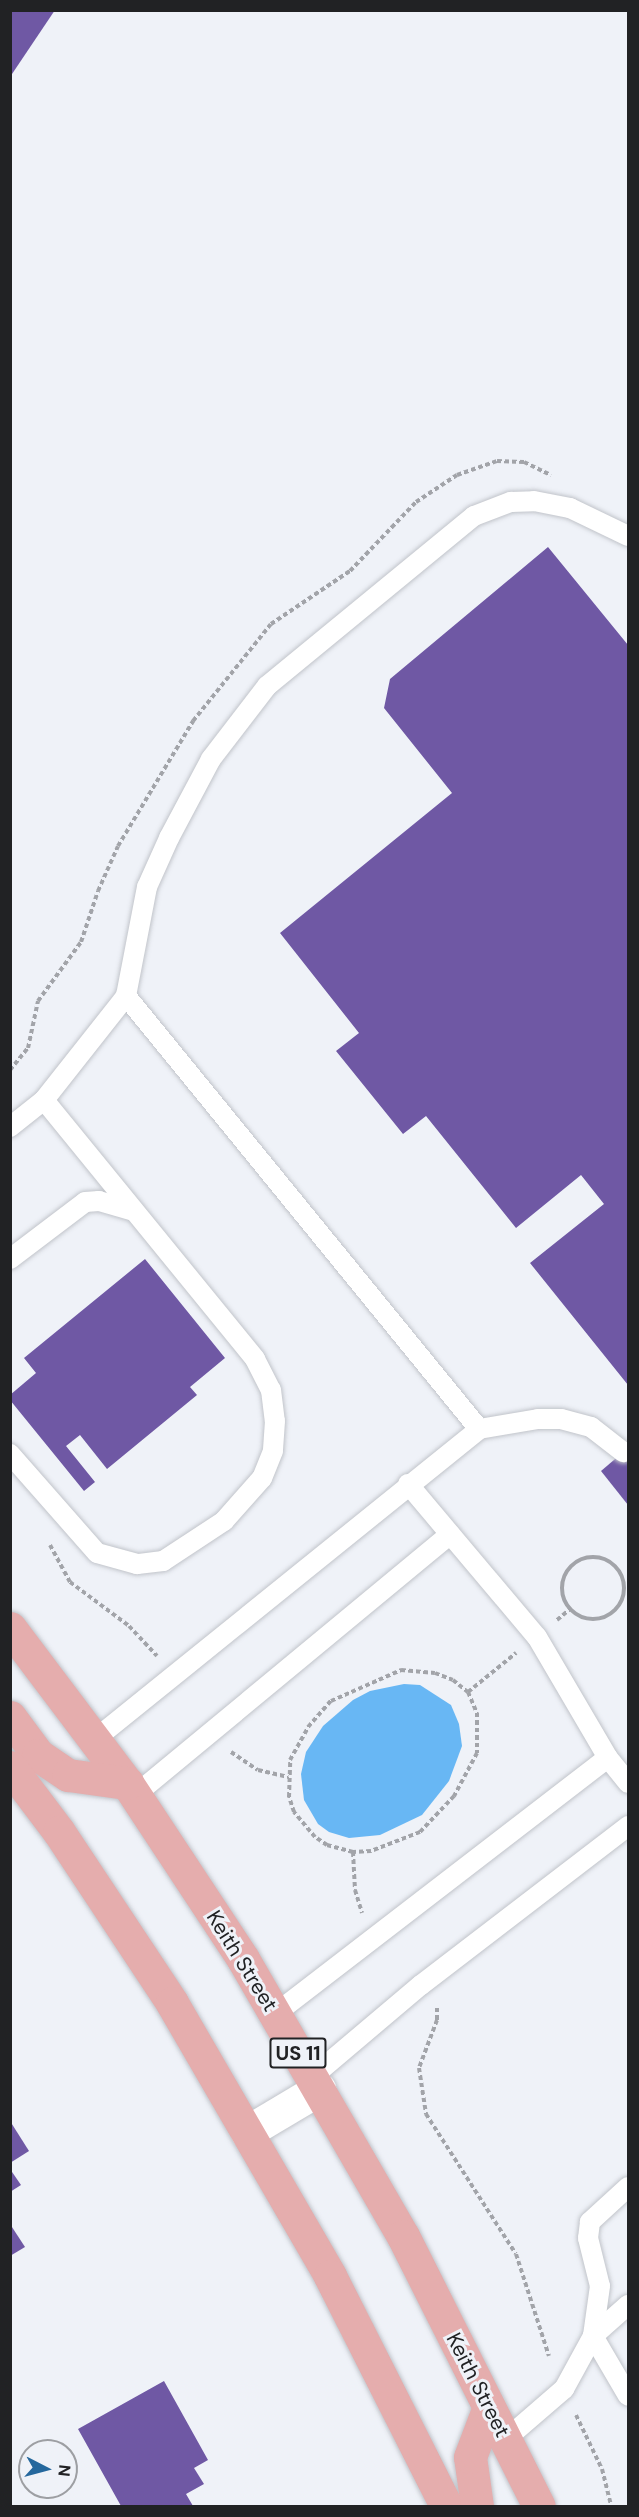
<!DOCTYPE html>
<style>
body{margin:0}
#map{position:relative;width:639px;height:2517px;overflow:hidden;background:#eff2f8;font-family:"DM Sans",sans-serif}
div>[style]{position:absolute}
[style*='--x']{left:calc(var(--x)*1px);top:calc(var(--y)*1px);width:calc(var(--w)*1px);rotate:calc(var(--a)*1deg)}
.water>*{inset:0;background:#68b7f4}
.building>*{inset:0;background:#6f58a4}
.path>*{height:4px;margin-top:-2px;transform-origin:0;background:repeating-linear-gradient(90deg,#a2a4a9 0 4.5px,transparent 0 7.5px)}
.path>.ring{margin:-2px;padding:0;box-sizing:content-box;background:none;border:4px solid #a2a4a9;border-radius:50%}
.roads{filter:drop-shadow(0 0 2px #c1c4ca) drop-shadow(0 0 2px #c1c4ca)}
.service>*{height:20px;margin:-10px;padding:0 10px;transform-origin:10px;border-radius:10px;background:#fff}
.minor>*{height:33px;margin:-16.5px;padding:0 16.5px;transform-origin:16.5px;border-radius:16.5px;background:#fff}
.primary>*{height:33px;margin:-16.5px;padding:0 16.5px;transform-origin:16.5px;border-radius:16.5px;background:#e5adad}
span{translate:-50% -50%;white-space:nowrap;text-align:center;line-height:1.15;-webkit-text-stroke:6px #eff2f8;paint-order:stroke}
.shield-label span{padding:2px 4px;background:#eff2f8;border:2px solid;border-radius:4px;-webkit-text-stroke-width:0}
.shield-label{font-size:20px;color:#212224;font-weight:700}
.street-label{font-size:21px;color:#212224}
.frame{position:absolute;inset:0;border:12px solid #212224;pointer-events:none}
.north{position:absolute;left:18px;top:2439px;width:60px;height:60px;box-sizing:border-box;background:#eff2f8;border:2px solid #9d9fa3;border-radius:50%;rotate:96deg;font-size:16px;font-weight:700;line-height:24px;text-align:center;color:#212224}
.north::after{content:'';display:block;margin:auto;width:21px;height:27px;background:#25689d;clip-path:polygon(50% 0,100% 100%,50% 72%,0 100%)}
</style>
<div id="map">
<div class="water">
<i style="clip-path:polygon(404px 1684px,420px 1685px,451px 1705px,459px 1724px,462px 1746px,449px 1781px,422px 1815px,380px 1835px,349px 1838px,329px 1832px,318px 1824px,304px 1800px,301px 1774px,306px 1752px,323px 1726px,353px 1700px,370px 1691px)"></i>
</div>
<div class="building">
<i style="clip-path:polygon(10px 10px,55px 10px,10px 77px)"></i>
<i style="clip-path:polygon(548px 547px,628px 645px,628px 1385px,530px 1263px,604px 1204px,581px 1175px,516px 1228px,426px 1116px,403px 1134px,336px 1051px,359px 1033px,280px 933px,452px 793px,384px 708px,390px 679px)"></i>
<i style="clip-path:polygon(145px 1259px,225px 1358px,190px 1387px,197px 1395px,107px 1469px,80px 1435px,66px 1446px,95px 1482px,84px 1491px,10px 1400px,10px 1395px,36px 1373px,24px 1358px)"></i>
<i style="clip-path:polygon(628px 1448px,628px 1505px,601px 1471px)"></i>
<i style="clip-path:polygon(10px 2121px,29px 2151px,10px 2163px)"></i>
<i style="clip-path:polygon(10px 2169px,21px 2185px,10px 2192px)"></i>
<i style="clip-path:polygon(10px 2224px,25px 2247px,10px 2256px)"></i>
<i style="clip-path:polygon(164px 2381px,208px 2460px,194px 2468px,204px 2484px,186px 2494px,193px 2506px,121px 2506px,78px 2429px)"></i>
</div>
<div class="path">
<i style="--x:10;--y:1070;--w:28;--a:-51"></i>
<i style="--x:28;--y:1048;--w:48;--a:-78"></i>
<i style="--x:38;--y:1001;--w:73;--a:-53.9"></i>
<i style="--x:81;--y:942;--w:54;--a:-71.6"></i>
<i style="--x:98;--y:891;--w:49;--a:-66"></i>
<i style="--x:118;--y:846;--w:146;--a:-59"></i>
<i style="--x:193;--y:721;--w:124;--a:-51.2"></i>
<i style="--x:271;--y:624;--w:95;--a:-33.9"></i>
<i style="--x:350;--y:571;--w:95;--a:-46.3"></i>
<i style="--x:416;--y:502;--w:49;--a:-33.4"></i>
<i style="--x:457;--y:475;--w:42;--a:-19.3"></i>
<i style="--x:497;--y:461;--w:27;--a:2"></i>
<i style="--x:524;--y:462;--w:30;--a:26"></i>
<i style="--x:50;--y:1545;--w:42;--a:61.6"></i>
<i style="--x:70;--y:1582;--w:74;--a:36.7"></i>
<i style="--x:129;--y:1626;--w:41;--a:47"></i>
<i class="ring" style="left:562px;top:1557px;width:58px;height:58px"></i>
<i style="--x:557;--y:1620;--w:17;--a:-40"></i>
<i style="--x:401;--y:1670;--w:34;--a:5"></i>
<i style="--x:435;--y:1673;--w:19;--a:21"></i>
<i style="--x:453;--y:1680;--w:19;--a:39"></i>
<i style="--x:468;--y:1692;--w:23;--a:67"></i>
<i style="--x:477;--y:1713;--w:40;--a:90"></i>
<i style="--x:477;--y:1753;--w:49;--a:118.1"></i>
<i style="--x:454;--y:1796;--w:50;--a:133.4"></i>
<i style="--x:420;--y:1832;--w:53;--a:158.8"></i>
<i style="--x:371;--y:1851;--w:18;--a:177"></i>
<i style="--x:353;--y:1852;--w:27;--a:-165"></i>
<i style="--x:327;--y:1845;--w:14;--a:-146"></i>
<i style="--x:315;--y:1837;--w:33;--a:-130"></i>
<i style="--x:294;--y:1812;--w:16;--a:-108"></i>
<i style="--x:289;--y:1797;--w:37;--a:-88"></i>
<i style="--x:290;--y:1760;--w:38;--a:-61"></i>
<i style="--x:308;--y:1727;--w:35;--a:-49"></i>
<i style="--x:331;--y:1701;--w:77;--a:-23.9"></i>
<i style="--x:468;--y:1692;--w:62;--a:-39.1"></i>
<i style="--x:231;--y:1752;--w:32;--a:34"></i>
<i style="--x:258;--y:1770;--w:31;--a:13"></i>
<i style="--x:353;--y:1852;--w:38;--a:87"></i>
<i style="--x:355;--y:1890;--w:24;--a:73"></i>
<i style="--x:437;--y:2008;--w:12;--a:90"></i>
<i style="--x:437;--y:2020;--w:51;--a:110.6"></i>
<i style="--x:419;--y:2068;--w:47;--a:81.3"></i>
<i style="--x:426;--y:2114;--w:166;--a:57.3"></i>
<i style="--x:516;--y:2254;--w:107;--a:72.1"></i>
<i style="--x:576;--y:2415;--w:60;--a:64.3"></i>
<i style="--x:602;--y:2469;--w:38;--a:76"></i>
</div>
<div class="roads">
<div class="service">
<i style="--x:44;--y:1100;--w:132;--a:-51.7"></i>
<i style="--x:126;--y:996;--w:111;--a:-79.1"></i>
<i style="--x:147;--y:887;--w:54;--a:-65.8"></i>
<i style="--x:169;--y:838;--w:89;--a:-62"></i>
<i style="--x:211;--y:759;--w:92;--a:-52.5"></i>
<i style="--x:267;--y:686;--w:268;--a:-39.4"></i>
<i style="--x:474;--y:516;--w:40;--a:-21"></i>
<i style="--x:511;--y:502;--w:23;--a:-2"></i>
<i style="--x:534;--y:501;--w:37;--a:11"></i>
<i style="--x:570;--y:508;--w:64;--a:25.8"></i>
<i style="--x:10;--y:1127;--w:43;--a:-38.5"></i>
<i style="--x:44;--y:1100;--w:334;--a:50.8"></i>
<i style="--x:255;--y:1359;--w:35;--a:63"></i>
<i style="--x:271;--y:1390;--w:31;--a:83"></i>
<i style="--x:275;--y:1421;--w:30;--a:94"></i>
<i style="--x:273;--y:1451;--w:29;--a:112"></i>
<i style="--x:262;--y:1478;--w:57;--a:131.5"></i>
<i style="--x:224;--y:1521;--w:73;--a:146.7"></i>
<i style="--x:163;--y:1561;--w:26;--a:173"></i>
<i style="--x:137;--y:1564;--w:41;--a:-164.6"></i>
<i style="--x:97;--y:1553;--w:132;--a:-131.3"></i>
<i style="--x:10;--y:1259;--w:94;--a:-37.2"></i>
<i style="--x:85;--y:1202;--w:14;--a:-4"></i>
<i style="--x:99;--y:1201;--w:36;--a:16"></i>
<i style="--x:479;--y:1429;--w:60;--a:-9.6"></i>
<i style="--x:538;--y:1419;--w:23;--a:0"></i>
<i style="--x:561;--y:1419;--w:31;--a:15"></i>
<i style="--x:591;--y:1427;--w:41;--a:38"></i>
<i style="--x:408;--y:1484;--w:200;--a:49.9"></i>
<i style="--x:537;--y:1637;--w:140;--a:59.6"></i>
<i style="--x:608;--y:1758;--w:32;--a:51"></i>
<i style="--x:94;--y:1740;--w:495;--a:-38.9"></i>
<i style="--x:479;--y:1429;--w:559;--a:-129.19"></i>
<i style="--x:135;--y:1795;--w:409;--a:-39.6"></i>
<i style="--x:275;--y:2014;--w:420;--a:-37.6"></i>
<i style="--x:312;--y:2077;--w:143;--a:-40.2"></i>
<i style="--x:421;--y:1985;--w:261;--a:-37.5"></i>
<i style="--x:628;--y:2187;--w:52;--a:137.4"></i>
<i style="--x:590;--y:2222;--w:16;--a:97"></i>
<i style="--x:588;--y:2238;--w:49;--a:76"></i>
<i style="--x:600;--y:2286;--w:50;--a:98"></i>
<i style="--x:593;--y:2336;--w:69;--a:59.7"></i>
<i style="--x:506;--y:2439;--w:77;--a:-40.8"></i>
<i style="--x:564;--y:2389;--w:60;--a:-61.3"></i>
<i style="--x:593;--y:2336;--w:47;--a:-41.5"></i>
</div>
<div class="minor">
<i style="--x:247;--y:2132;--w:84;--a:-30.8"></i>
</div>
<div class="primary">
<i style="--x:10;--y:1628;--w:194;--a:53"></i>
<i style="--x:127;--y:1783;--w:211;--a:56.6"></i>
<i style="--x:243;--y:1959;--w:320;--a:60"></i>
<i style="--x:403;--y:2236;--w:302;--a:63.3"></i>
<i style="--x:10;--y:1717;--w:47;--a:53.6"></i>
<i style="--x:38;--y:1755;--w:36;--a:34"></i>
<i style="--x:68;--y:1775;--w:60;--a:7.7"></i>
<i style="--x:10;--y:1767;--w:81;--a:53"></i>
<i style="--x:59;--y:1832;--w:205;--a:56.5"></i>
<i style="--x:172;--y:2003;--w:315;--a:59.9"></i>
<i style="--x:330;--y:2276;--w:258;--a:63.2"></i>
<i style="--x:477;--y:2506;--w:49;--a:-98.1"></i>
<i style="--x:470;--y:2457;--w:53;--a:-69.2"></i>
</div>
</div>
<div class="shield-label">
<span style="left:298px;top:2053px">US 11</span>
</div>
<div class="street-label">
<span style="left:242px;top:1961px;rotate:58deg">Keith Street</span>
<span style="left:478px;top:2385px;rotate:63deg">Keith Street</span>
</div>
<div class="frame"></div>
<div class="north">N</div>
</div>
